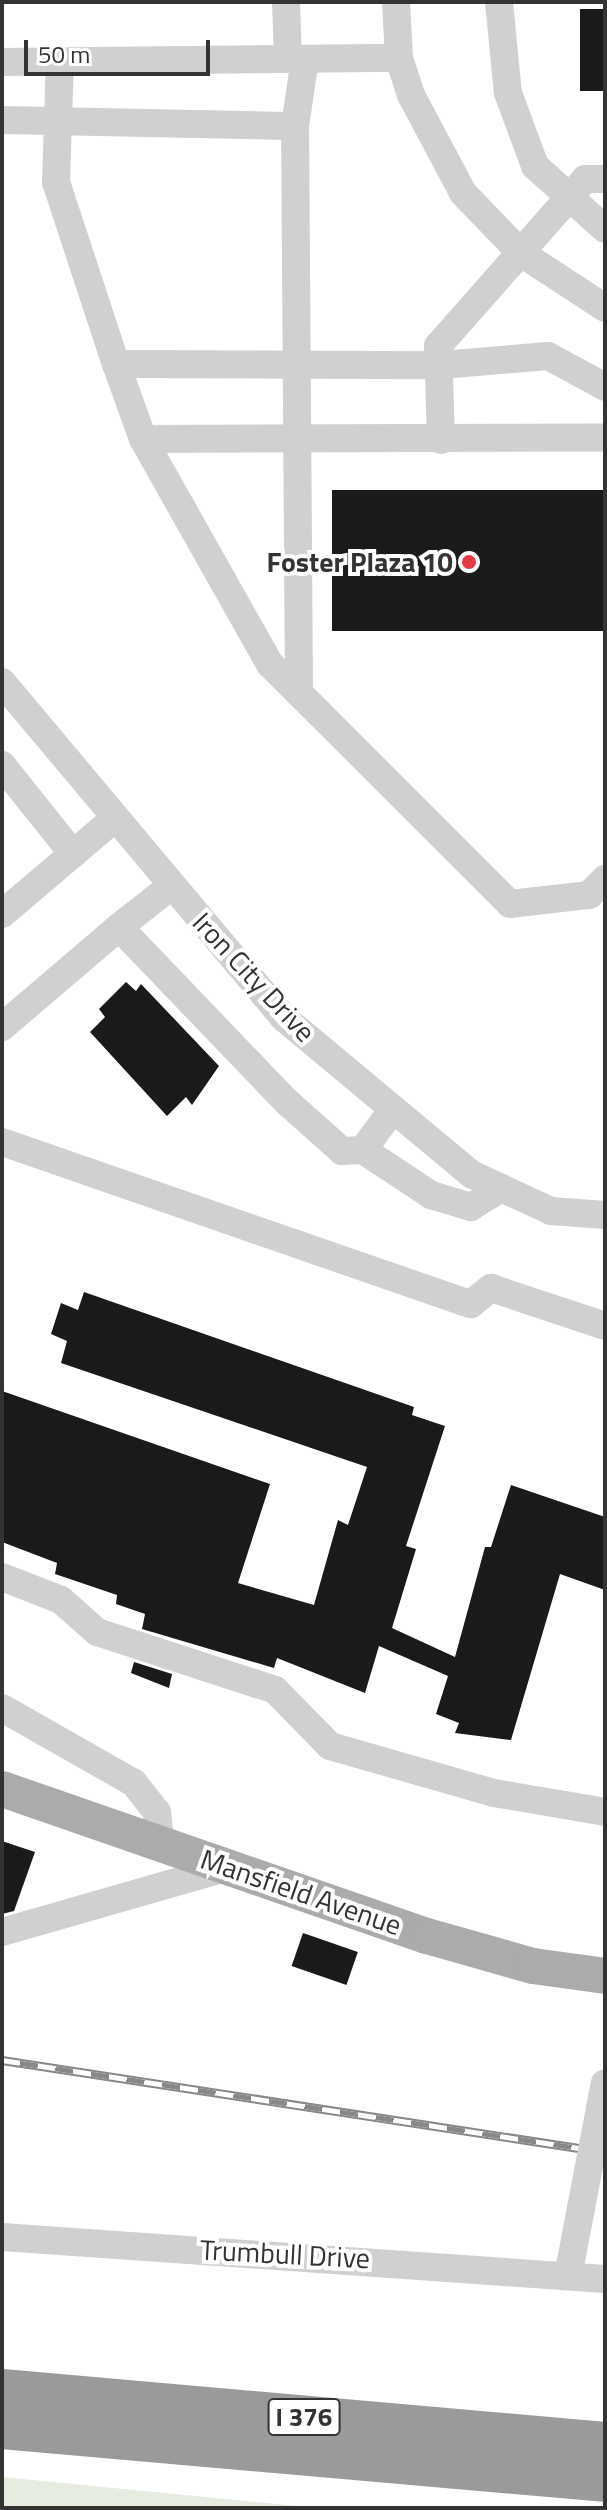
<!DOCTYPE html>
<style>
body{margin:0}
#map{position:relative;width:607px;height:2510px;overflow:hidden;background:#fff;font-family:"Titillium Web",sans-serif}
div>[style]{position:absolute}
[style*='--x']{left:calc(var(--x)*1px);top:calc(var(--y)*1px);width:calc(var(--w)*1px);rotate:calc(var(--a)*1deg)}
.green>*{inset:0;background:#e6ecdf}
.building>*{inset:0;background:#1a1a1a;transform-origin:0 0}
.minor>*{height:28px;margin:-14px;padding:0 14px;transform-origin:14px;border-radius:14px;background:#d0d0d0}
.major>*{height:36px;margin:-18px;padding:0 18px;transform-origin:18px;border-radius:18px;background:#ababab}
.highway>*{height:42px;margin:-21px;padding:0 21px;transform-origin:21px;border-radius:21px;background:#9a9a9a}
.rail>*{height:9px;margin-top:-4.5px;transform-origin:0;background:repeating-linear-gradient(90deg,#fff 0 18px,#888 0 36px);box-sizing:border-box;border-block:2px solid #888}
.minor-bridge>*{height:28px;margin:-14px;padding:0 14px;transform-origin:14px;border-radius:14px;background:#d0d0d0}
.dots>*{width:22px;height:22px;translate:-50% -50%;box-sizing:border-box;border:4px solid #fff;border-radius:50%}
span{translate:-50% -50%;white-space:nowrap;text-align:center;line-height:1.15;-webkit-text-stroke:8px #fff;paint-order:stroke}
.shield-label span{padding:2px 6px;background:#fff;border:2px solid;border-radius:6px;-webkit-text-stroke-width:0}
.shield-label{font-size:26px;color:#333;font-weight:700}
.poi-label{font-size:28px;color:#333;font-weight:700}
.right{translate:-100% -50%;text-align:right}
.street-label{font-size:28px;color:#333}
.frame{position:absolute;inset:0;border:4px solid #333;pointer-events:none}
.scale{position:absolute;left:24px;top:40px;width:186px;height:36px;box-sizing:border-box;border:4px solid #333;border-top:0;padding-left:10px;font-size:24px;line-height:28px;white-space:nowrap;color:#333;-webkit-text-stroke:6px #fff;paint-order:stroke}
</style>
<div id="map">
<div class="green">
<i style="clip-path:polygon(2px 2477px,317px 2508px,2px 2508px)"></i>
</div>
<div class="building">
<i style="left:580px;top:9px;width:25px;height:82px"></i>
<i style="left:605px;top:490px;width:141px;height:273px;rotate:90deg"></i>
<i style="clip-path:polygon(126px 982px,136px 991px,141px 984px,219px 1066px,192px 1105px,186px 1097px,167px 1116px,90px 1032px,105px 1017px,99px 1009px)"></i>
<i style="clip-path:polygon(84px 1292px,414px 1407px,412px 1415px,445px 1426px,406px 1546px,416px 1549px,392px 1628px,455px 1657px,485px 1547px,491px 1547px,511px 1485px,605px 1517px,605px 1590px,560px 1574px,511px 1740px,455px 1733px,459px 1723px,436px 1714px,448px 1676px,379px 1646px,365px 1693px,277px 1658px,274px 1668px,142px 1629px,145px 1614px,116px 1604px,117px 1595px,55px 1574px,57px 1563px,2px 1542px,2px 1391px,270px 1484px,238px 1583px,314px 1605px,338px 1520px,348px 1525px,367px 1467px,61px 1363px,67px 1341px,51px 1334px,61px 1303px,78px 1310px)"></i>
<i style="clip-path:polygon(134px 1662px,172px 1674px,169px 1688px,131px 1673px)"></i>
<i style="clip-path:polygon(2px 1841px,35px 1852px,14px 1911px,2px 1914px)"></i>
<i style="left:303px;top:1933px;width:58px;height:35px;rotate:19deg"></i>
</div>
<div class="minor">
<i style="--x:286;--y:2;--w:57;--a:88"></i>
<i style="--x:396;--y:2;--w:56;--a:86.9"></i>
<i style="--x:399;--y:58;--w:39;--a:72"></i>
<i style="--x:411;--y:95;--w:111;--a:62"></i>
<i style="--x:463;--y:193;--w:83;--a:46"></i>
<i style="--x:521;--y:253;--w:100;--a:33.2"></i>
<i style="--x:499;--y:2;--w:91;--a:84.4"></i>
<i style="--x:508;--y:93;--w:78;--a:69.7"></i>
<i style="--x:535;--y:166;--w:94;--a:42"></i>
<i style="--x:60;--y:61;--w:121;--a:91.9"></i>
<i style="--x:56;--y:182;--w:192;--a:71.8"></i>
<i style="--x:116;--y:364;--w:80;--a:70.2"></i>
<i style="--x:143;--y:439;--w:258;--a:60.6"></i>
<i style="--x:270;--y:664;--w:339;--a:45"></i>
<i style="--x:510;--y:904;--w:80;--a:-6.5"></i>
<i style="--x:589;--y:895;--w:23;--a:-45"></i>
<i style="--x:2;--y:62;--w:397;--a:-0.6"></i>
<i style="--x:2;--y:120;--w:293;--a:1.2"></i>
<i style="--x:116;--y:364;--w:325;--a:0.2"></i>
<i style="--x:441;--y:365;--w:107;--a:-4.8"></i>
<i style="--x:548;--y:356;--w:65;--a:28.5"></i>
<i style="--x:143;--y:439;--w:462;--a:-0.2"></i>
<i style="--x:441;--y:440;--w:94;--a:-91.8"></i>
<i style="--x:438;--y:346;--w:222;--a:-48.6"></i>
<i style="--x:585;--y:179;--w:20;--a:0"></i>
<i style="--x:2;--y:682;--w:439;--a:50"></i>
<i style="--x:284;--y:1018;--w:244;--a:39.8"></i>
<i style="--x:471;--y:1174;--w:88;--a:24.8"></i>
<i style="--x:551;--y:1211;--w:54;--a:4.2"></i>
<i style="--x:299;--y:693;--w:567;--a:-90.4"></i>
<i style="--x:295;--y:126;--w:68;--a:-81.5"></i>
<i style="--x:2;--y:765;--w:114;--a:51.4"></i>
<i style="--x:170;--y:887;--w:65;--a:141.9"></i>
<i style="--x:119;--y:927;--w:243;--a:46.2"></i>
<i style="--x:287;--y:1102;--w:74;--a:41.7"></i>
<i style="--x:342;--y:1151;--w:21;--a:-3"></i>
<i style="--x:363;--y:1150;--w:51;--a:-53.8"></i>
<i style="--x:2;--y:914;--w:147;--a:-40.3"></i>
<i style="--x:2;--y:1027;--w:154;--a:-40.5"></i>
<i style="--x:2;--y:1142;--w:496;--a:19.1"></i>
<i style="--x:471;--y:1304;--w:26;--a:-39"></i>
<i style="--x:491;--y:1288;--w:120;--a:18.4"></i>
<i style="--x:363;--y:1150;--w:82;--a:33.5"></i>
<i style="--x:431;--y:1195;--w:42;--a:16.7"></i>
<i style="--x:471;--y:1207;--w:36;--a:-32"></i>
<i style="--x:2;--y:1577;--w:63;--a:21.3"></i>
<i style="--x:61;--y:1600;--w:48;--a:41.6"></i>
<i style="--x:97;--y:1632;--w:187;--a:18"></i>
<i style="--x:275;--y:1690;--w:78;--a:45.5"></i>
<i style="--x:330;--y:1746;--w:171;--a:16"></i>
<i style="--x:494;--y:1793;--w:113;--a:9.7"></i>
<i style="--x:2;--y:1708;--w:152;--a:29.6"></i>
<i style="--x:134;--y:1783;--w:37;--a:52"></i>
<i style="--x:157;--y:1812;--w:31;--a:84"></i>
<i style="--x:2;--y:1932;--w:235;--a:-16"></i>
<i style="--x:600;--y:2108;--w:25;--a:-79"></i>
<i style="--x:2;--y:2237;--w:604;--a:3.98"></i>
<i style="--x:569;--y:2271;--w:64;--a:-79.2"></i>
</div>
<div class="major">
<i style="--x:2;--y:1789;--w:450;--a:19.1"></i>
<i style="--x:427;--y:1936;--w:110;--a:15.8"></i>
<i style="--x:533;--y:1966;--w:73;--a:7.9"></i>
</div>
<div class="highway">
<i style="--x:2;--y:2390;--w:605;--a:5.02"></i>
<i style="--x:2;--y:2428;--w:605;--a:5.02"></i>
</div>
<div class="rail">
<i style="--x:2;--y:2060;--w:610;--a:8.67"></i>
</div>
<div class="minor-bridge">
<i style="--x:581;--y:2208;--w:102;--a:-79.2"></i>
</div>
<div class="dots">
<i style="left:469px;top:562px;background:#e63946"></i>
</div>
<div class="shield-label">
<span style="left:304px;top:2417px">I 376</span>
</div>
<div class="poi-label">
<span class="right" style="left:453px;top:562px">Foster Plaza 10</span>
</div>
<div class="street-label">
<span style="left:254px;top:977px;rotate:47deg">Iron City Drive</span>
<span style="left:301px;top:1892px;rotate:19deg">Mansfield Avenue</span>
<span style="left:285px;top:2254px;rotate:3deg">Trumbull Drive</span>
</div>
<div class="frame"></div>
<div class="scale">50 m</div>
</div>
